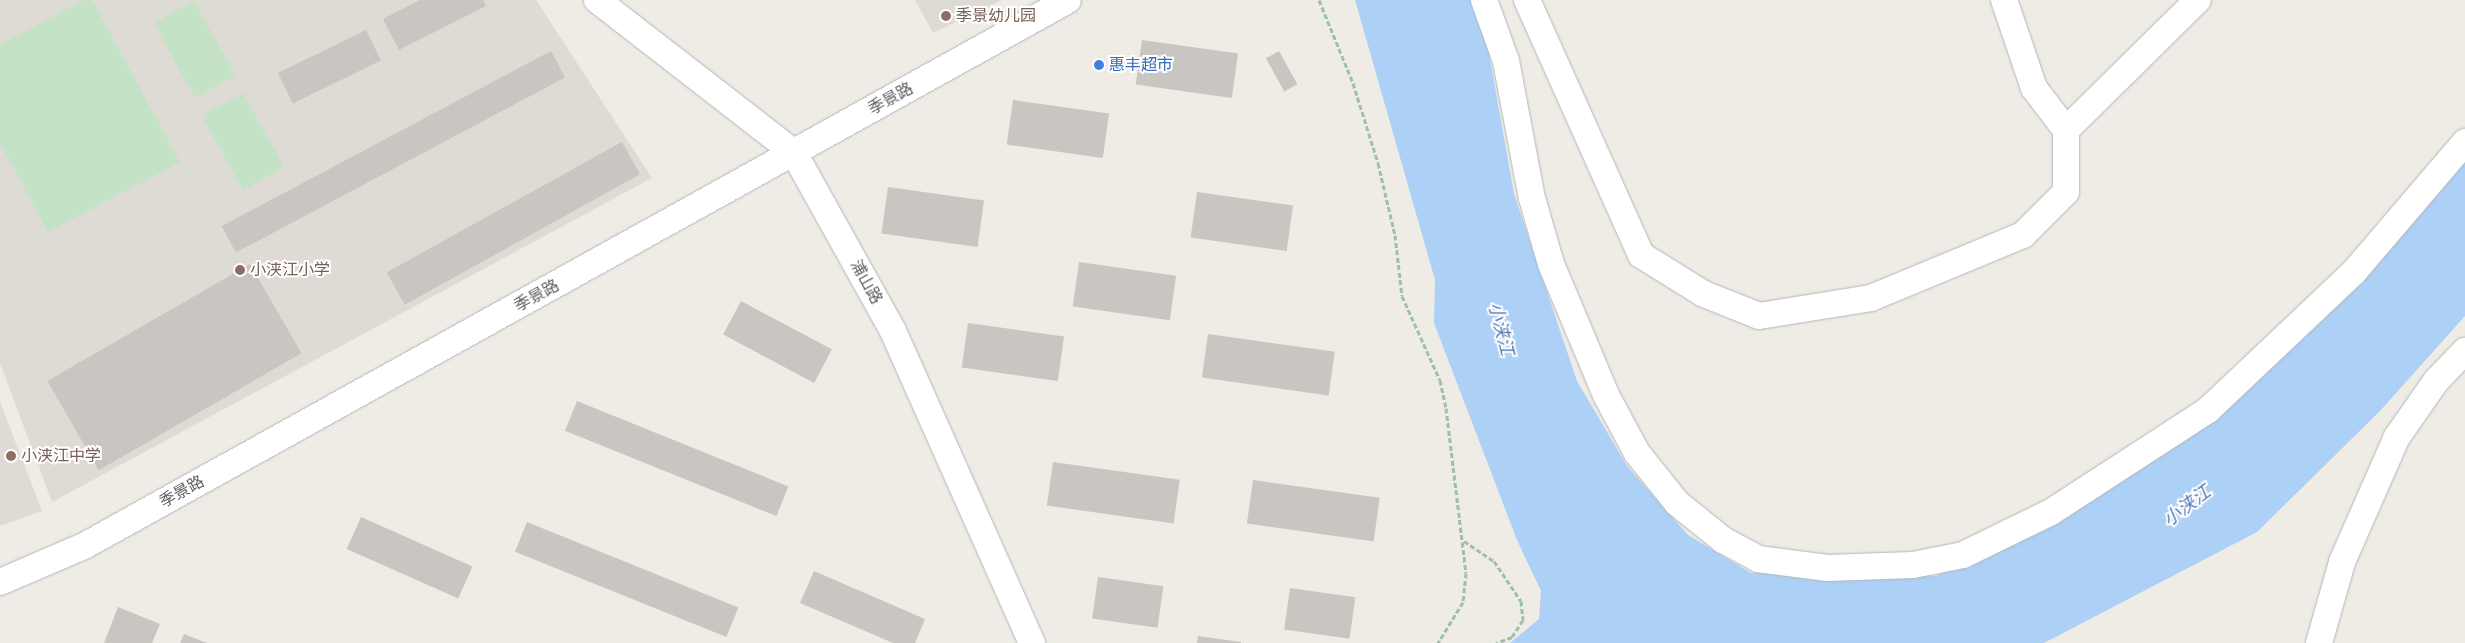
<!DOCTYPE html>
<meta charset="utf-8">
<style>
body{margin:0}
#map{position:relative;width:2465px;height:643px;overflow:hidden;background:#eeece5;font-family:Karla,"Noto Sans SC",sans-serif}
div>[style]{position:absolute}
[style*='--x']{left:calc(var(--x)*1px);top:calc(var(--y)*1px);width:calc(var(--w)*1px);rotate:calc(var(--a)*1deg)}
.education>*{inset:0;background:#dddbd3}
.green>*{inset:0;background:#c4e2c6;transform-origin:0 0}
.water>*{inset:0;background:#add0f6}
.building>*{inset:0;background:#c9c6c2;transform-origin:0 0}
.path>*{height:3px;margin-top:-1.5px;transform-origin:0;background:repeating-linear-gradient(90deg,#9dc0aa 0 5px,transparent 0 7.5px)}
.roads{filter:drop-shadow(0 0 1px #b5b6ba) drop-shadow(0 0 1px #b5b6ba)}
.minor>*{height:26px;margin:-13px;padding:0 13px;transform-origin:13px;border-radius:13px;background:#fff}
.dots>*{width:14px;height:14px;translate:-50% -50%;box-sizing:border-box;border:2px solid #fff;border-radius:50%}
span{translate:-50% -50%;white-space:nowrap;text-align:center;line-height:1.15;-webkit-text-stroke:4px #fff;paint-order:stroke}
.education-label{font-size:16px;color:#785e54}
.left{translate:0 -50%;text-align:left}
.shop-label{font-size:16px;color:#366cbe}
.street-label{font-size:16px;color:#5d5f64}
.water-label{font-size:18px;color:#4f76af;font-style:italic}
</style>
<div id="map">
<div class="education">
<i style="clip-path:polygon(0 0,536px 0,652px 178px,52px 502px,0 363px)"></i>
<i style="clip-path:polygon(915px 0,1002px 0,933px 33px)"></i>
<i style="clip-path:polygon(0 402px,42px 511px,0 526px)"></i>
</div>
<div class="green">
<i style="clip-path:polygon(84px 0,92px 0,180px 162px,48px 232px,0 143px,0 45px)"></i>
<i style="left:194px;top:1px;width:85px;height:46px;rotate:61deg"></i>
<i style="left:243px;top:93px;width:85px;height:47px;rotate:61deg"></i>
</div>
<div class="water">
<i style="clip-path:polygon(1355px 0,1471px 0,1485px 31px,1514px 194px,1577px 381px,1627px 466px,1688px 535px,1751px 573px,1936px 576px,2060px 517px,2214px 415px,2465px 158px,2465px 316px,2380px 411px,2257px 532px,2044px 643px,1510px 643px,1539px 619px,1541px 591px,1517px 540px,1434px 323px,1435px 280px)"></i>
</div>
<div class="building">
<i style="clip-path:polygon(420px 0,483px 0,486px 6px,399px 50px,383px 19px)"></i>
<i style="left:366px;top:30px;width:34px;height:98px;rotate:64deg"></i>
<i style="left:1142px;top:40px;width:97px;height:45px;rotate:8deg"></i>
<i style="left:551px;top:51px;width:30px;height:373px;rotate:62deg"></i>
<i style="left:1279px;top:51px;width:38px;height:15px;rotate:61deg"></i>
<i style="left:1013px;top:100px;width:97px;height:45px;rotate:8deg"></i>
<i style="left:622px;top:142px;width:37px;height:269px;rotate:61deg"></i>
<i style="left:888px;top:187px;width:97px;height:47px;rotate:8deg"></i>
<i style="left:1197px;top:192px;width:97px;height:46px;rotate:8deg"></i>
<i style="left:1079px;top:262px;width:98px;height:45px;rotate:8deg"></i>
<i style="left:250px;top:264px;width:103px;height:234px;rotate:60deg"></i>
<i style="left:741px;top:301px;width:103px;height:38px;rotate:28deg"></i>
<i style="left:968px;top:323px;width:97px;height:45px;rotate:8deg"></i>
<i style="left:1208px;top:334px;width:128px;height:44px;rotate:8deg"></i>
<i style="left:577px;top:401px;width:228px;height:32px;rotate:22deg"></i>
<i style="left:1053px;top:462px;width:128px;height:44px;rotate:8deg"></i>
<i style="left:1253px;top:480px;width:128px;height:44px;rotate:8deg"></i>
<i style="left:361px;top:517px;width:122px;height:35px;rotate:24deg"></i>
<i style="left:527px;top:522px;width:228px;height:32px;rotate:22deg"></i>
<i style="clip-path:polygon(814px 571px,925px 619px,915px 643px,893px 643px,800px 603px)"></i>
<i style="left:1098px;top:577px;width:66px;height:42px;rotate:8deg"></i>
<i style="left:1290px;top:588px;width:66px;height:42px;rotate:8deg"></i>
<i style="clip-path:polygon(118px 607px,160px 624px,152px 643px,104px 643px)"></i>
<i style="clip-path:polygon(184px 634px,207px 643px,180px 643px)"></i>
<i style="clip-path:polygon(1198px 636px,1241px 642px,1241px 643px,1197px 643px)"></i>
</div>
<div class="path">
<i style="--x:1319;--y:0;--w:90;--a:67.7"></i>
<i style="--x:1353;--y:83;--w:84;--a:72.6"></i>
<i style="--x:1378;--y:163;--w:74;--a:76.7"></i>
<i style="--x:1395;--y:235;--w:61;--a:83.5"></i>
<i style="--x:1402;--y:296;--w:92;--a:65.7"></i>
<i style="--x:1440;--y:380;--w:29;--a:78"></i>
<i style="--x:1446;--y:408;--w:166;--a:83.1"></i>
<i style="--x:1466;--y:573;--w:29;--a:96"></i>
<i style="--x:1463;--y:602;--w:48;--a:121.4"></i>
<i style="--x:1464;--y:541;--w:36;--a:34"></i>
<i style="--x:1494;--y:561;--w:48;--a:56"></i>
<i style="--x:1521;--y:601;--w:19;--a:84"></i>
<i style="--x:1523;--y:620;--w:20;--a:123"></i>
<i style="--x:1512;--y:637;--w:17;--a:159"></i>
</div>
<div class="roads">
<div class="minor">
<i style="--x:597;--y:0;--w:249;--a:37.8"></i>
<i style="--x:794;--y:153;--w:204;--a:60.9"></i>
<i style="--x:893;--y:331;--w:342;--a:66"></i>
<i style="--x:1484;--y:0;--w:65;--a:70.2"></i>
<i style="--x:1506;--y:61;--w:139;--a:79.3"></i>
<i style="--x:1532;--y:198;--w:69;--a:73.9"></i>
<i style="--x:1551;--y:264;--w:142;--a:67.2"></i>
<i style="--x:1606;--y:395;--w:66;--a:61.9"></i>
<i style="--x:1637;--y:453;--w:64;--a:51.3"></i>
<i style="--x:1677;--y:503;--w:59;--a:38.8"></i>
<i style="--x:1723;--y:540;--w:40;--a:28"></i>
<i style="--x:1758;--y:559;--w:70;--a:7.4"></i>
<i style="--x:1827;--y:568;--w:86;--a:-2"></i>
<i style="--x:1913;--y:565;--w:51;--a:-11.3"></i>
<i style="--x:1963;--y:555;--w:98;--a:-26"></i>
<i style="--x:2051;--y:512;--w:187;--a:-33"></i>
<i style="--x:2208;--y:410;--w:201;--a:-43.4"></i>
<i style="--x:2354;--y:272;--w:171;--a:-49.5"></i>
<i style="--x:1527;--y:0;--w:279;--a:65.9"></i>
<i style="--x:1641;--y:255;--w:74;--a:31.8"></i>
<i style="--x:1704;--y:294;--w:59;--a:21.8"></i>
<i style="--x:1759;--y:316;--w:113;--a:-9.1"></i>
<i style="--x:1871;--y:298;--w:165;--a:-22.5"></i>
<i style="--x:2023;--y:235;--w:61;--a:-45"></i>
<i style="--x:2066;--y:192;--w:62;--a:-90"></i>
<i style="--x:2066;--y:130;--w:53;--a:-127.3"></i>
<i style="--x:2034;--y:88;--w:93;--a:-108.8"></i>
<i style="--x:2066;--y:130;--w:185;--a:-44.6"></i>
<i style="--x:0;--y:582;--w:91;--a:-23.2"></i>
<i style="--x:84;--y:546;--w:1125;--a:-29.02"></i>
<i style="--x:2319;--y:643;--w:84;--a:-74.1"></i>
<i style="--x:2342;--y:562;--w:137;--a:-66.3"></i>
<i style="--x:2397;--y:437;--w:68;--a:-55.1"></i>
<i style="--x:2436;--y:381;--w:42;--a:-46"></i>
</div>
</div>
<div class="dots">
<i style="left:946px;top:16px;background:#8d6e63"></i>
<i style="left:1099px;top:65px;background:#3f7fe0"></i>
<i style="left:240px;top:270px;background:#8d6e63"></i>
<i style="left:11px;top:456px;background:#8d6e63"></i>
</div>
<div class="education-label">
<span class="left" style="left:956px;top:16px">季景幼儿园</span>
<span class="left" style="left:250px;top:270px">小浃江小学</span>
<span class="left" style="left:21px;top:456px">小浃江中学</span>
</div>
<div class="shop-label">
<span class="left" style="left:1109px;top:65px">惠丰超市</span>
</div>
<div class="street-label">
<span style="left:891px;top:99px;rotate:-29deg">季景路</span>
<span style="left:866px;top:282px;rotate:61deg">浦山路</span>
<span style="left:537px;top:296px;rotate:-29deg">季景路</span>
<span style="left:182px;top:492px;rotate:-29deg">季景路</span>
</div>
<div class="water-label">
<span style="left:1501px;top:329px;rotate:76deg">小浃江</span>
<span style="left:2187px;top:506px;rotate:-37deg">小浃江</span>
</div>
</div>
